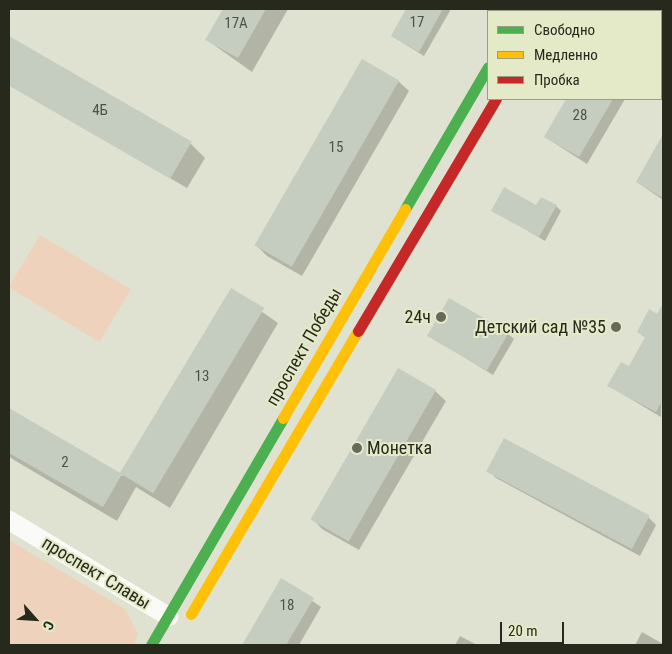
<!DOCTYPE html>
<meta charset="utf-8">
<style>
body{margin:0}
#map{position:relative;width:672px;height:654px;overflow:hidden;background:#dfe2d0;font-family:"Roboto Condensed",sans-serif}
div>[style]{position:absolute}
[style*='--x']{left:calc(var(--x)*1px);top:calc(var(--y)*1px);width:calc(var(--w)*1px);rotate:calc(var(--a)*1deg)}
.green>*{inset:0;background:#efd2bc;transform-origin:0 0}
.shadow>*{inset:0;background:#0003}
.building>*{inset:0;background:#c5cdc0;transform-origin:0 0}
.street>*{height:19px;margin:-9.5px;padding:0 9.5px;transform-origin:9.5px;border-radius:9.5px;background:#fafbf8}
.fast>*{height:11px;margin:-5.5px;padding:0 5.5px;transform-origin:5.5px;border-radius:5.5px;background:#4caf50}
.slow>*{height:11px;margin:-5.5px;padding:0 5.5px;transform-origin:5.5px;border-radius:5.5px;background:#ffc107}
.jam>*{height:11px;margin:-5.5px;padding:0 5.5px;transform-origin:5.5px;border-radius:5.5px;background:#c62828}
.dots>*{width:14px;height:14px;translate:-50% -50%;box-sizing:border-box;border:2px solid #e4eac8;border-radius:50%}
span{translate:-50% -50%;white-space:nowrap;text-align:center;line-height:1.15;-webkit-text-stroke:4px #e4eac8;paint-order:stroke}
.number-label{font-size:15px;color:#4f5346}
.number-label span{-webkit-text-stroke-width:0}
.poi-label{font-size:18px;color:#27291c}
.right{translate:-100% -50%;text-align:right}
.left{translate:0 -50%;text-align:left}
.street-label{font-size:18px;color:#27291c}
.frame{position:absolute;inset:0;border:10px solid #27291c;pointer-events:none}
.legend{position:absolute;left:487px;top:10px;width:175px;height:90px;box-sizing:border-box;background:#e4eac8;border:1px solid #989d83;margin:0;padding:6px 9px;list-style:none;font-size:15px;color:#27291c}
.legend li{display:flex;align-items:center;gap:10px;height:25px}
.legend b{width:25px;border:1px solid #989d83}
.north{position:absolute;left:10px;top:594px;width:50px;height:50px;-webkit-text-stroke:4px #e4eac8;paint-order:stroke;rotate:116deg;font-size:14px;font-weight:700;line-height:20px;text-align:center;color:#27291c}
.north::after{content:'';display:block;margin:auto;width:18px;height:22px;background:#27291c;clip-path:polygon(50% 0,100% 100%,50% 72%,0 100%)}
.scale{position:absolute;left:500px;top:622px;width:64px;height:22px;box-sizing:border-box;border:2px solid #27291c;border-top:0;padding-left:6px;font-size:15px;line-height:18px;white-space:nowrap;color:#27291c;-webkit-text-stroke:4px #e4eac8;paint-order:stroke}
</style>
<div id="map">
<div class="green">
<i style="left:40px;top:235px;width:106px;height:61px;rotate:31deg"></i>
<i style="clip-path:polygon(9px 540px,125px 609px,138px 634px,134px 645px,9px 645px)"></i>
</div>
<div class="shadow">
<i style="clip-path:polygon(225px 9px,288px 9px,252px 72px,207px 40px)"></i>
<i style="clip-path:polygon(408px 9px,451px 9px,424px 56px,392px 36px)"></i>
<i style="clip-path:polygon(620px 9px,663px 9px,661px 38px,661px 11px)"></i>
<i style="clip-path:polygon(9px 37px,191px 144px,205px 158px,187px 188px,9px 84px)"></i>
<i style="clip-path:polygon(398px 81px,409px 91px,302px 276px,267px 256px,257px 246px)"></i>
<i style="clip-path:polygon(567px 99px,625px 99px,587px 164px,545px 137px)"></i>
<i style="clip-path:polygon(656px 148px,663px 152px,663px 200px,637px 182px)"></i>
<i style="clip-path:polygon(556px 206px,561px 211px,545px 241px,493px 210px)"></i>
<i style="clip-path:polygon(231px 290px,278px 323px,170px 508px,136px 487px,117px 521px,9px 457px,9px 410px,122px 476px)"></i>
<i style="clip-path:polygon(650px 311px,663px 318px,661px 417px,609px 386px,629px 368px,646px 338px,638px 332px)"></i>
<i style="clip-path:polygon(508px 334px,514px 339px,493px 375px,428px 335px)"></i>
<i style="clip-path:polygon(435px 391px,446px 401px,359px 550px,322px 529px,312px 518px)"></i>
<i style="clip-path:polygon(504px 440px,648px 517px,656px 525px,640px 556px,496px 478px,488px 470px)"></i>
<i style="clip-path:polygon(282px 580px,321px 607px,299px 645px,244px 645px)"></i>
<i style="clip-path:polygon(642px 632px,663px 644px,663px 645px,635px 645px)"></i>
<i style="clip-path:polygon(460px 636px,477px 645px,455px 645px)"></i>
</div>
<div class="building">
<i style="clip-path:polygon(223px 9px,266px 9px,238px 58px,205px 40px)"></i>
<i style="clip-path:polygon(406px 9px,443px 9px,419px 52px,391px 36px)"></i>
<i style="left:9px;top:36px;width:211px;height:43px;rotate:30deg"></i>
<i style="left:362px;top:59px;width:43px;height:215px;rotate:30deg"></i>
<i style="clip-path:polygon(566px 99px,613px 99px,579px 157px,544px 137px)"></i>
<i style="clip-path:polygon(663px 134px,663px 198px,636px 182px)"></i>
<i style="clip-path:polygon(504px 187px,536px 205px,541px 197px,557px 205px,539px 237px,491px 211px)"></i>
<i style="left:231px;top:288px;width:39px;height:216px;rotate:31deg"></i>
<i style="left:449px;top:298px;width:69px;height:44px;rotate:30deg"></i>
<i style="clip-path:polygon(663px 303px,663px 399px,656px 412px,607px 386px,621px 362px,629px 366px,645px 337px,637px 332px,649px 309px,657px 314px)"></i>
<i style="left:398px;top:368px;width:44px;height:175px;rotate:30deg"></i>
<i style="clip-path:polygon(9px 408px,122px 474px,103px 507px,9px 453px)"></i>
<i style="left:504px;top:438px;width:165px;height:38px;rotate:28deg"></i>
<i style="clip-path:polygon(281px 578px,314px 598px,286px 645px,242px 645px)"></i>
</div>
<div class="street">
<i style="--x:9;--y:520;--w:186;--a:31.1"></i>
</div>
<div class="fast">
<i style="--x:521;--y:11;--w:3;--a:-45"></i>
<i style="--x:547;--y:11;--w:3;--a:-45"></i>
<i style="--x:405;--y:209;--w:164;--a:-59.7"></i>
<i style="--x:151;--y:645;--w:263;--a:-59.8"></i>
</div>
<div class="slow">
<i style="--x:283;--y:418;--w:242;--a:-59.7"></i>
<i style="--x:191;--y:614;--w:329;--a:-59.5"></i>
</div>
<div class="jam">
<i style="--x:358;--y:331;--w:270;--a:-59.3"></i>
</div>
<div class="dots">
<i style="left:441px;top:317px;background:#676a5b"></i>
<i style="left:616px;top:327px;background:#676a5b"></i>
<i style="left:357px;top:448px;background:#676a5b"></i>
</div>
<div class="number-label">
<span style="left:417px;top:23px">17</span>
<span style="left:236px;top:24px">17А</span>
<span style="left:100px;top:111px">4Б</span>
<span style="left:580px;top:116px">28</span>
<span style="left:336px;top:148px">15</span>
<span style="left:202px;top:377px">13</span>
<span style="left:65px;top:463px">2</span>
<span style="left:287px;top:606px">18</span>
</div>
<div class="poi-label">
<span class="right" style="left:431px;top:317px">24ч</span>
<span class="right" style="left:606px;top:327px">Детский сад №35</span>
<span class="left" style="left:367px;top:448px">Монетка</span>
</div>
<div class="street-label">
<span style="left:304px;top:347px;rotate:-60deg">проспект Победы</span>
<span style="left:96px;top:573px;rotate:31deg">проспект Славы</span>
</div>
<div class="frame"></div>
<ul class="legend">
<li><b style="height:6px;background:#4caf50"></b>Свободно</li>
<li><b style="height:6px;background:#ffc107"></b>Медленно</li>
<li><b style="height:6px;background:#c62828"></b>Пробка</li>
</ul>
<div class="north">С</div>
<div class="scale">20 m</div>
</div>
